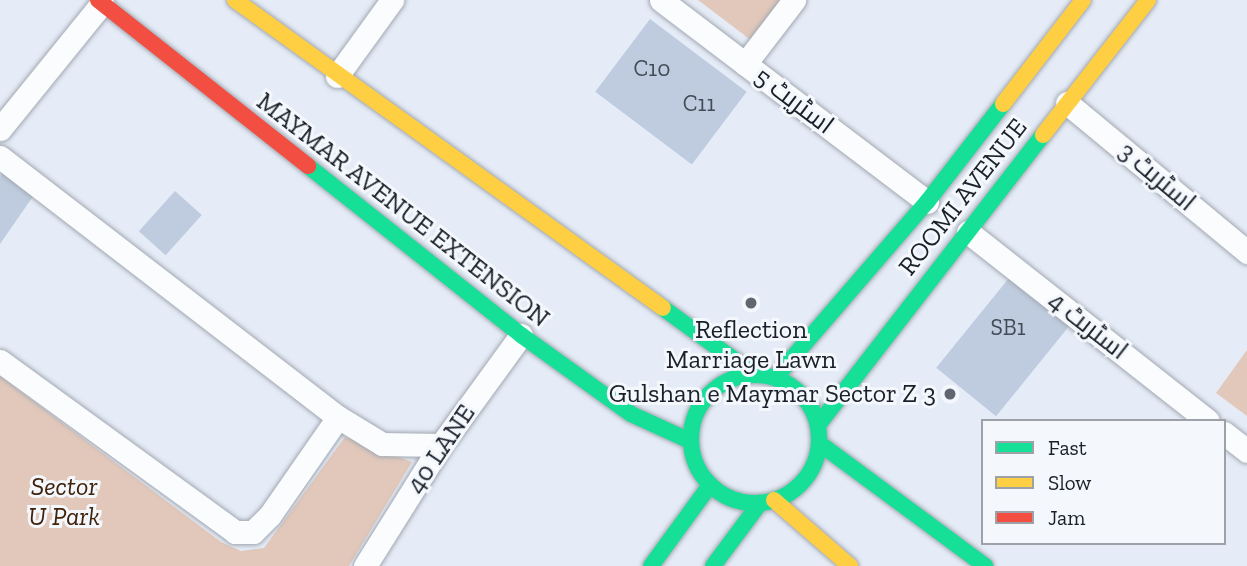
<!DOCTYPE html>
<meta charset="utf-8">
<style>
body{margin:0}
#map{position:relative;width:1247px;height:566px;overflow:hidden;background:#e5ecf7;font-family:"Zilla Slab",Cairo,serif}
div>[style]{position:absolute}
[style*='--x']{left:calc(var(--x)*1px);top:calc(var(--y)*1px);width:calc(var(--w)*1px);rotate:calc(var(--a)*1deg)}
.green>*{inset:0;background:#e1c8bb}
.building>*{inset:0;background:#bfccdf;transform-origin:0 0}
.roads{filter:drop-shadow(0 0 2px #a2a8b1) drop-shadow(0 0 2px #a2a8b1)}
.street>*{height:23px;margin:-11.5px;padding:0 11.5px;transform-origin:11.5px;border-radius:11.5px;background:#fbfcfe}
.fast>*{height:16px;margin:-8px;padding:0 8px;transform-origin:8px;border-radius:8px;background:#16e098}
.fast>.ring{margin:-8px;padding:0;box-sizing:content-box;background:none;border:16px solid #16e098;border-radius:50%}
.slow>*{height:16px;margin:-8px;padding:0 8px;transform-origin:8px;border-radius:8px;background:#ffcf43}
.jam>*{height:16px;margin:-8px;padding:0 8px;transform-origin:8px;border-radius:8px;background:#f24e42}
.dots>*{width:19px;height:19px;translate:-50% -50%;box-sizing:border-box;border:4px solid #f4f7fc;border-radius:50%}
span{translate:-50% -50%;white-space:nowrap;text-align:center;line-height:1.15;-webkit-text-stroke:6px #f4f7fc;paint-order:stroke}
.number-label{font-size:23px;color:#434b56}
.number-label span{-webkit-text-stroke-width:0}
.street-label{font-size:26px;color:#1a2029}
.poi-label{font-size:26px;color:#1a2029}
.right{translate:-100% -50%;text-align:right}
.park-label{font-size:26px;color:#402109;font-style:italic}
.legend{position:absolute;left:981px;top:419px;width:245px;height:126px;box-sizing:border-box;background:#f4f7fc;border:2px solid #9da1a8;margin:0;padding:9px 12px;list-style:none;font-size:21px;color:#1a2029}
.legend li{display:flex;align-items:center;gap:14px;height:35px}
.legend b{width:35px;border:2px solid #9da1a8}
</style>
<div id="map">
<div class="green">
<i style="clip-path:polygon(698px 0,788px 0,756px 44px)"></i>
<i style="clip-path:polygon(1247px 350px,1247px 416px,1216px 393px)"></i>
<i style="clip-path:polygon(0 376px,221px 542px,241px 551px,264px 548px,345px 437px,412px 462px,349px 566px,0 566px)"></i>
</div>
<div class="building">
<i style="left:650px;top:19px;width:121px;height:91px;rotate:37deg"></i>
<i style="clip-path:polygon(2px 173px,34px 195px,0 244px,0 177px)"></i>
<i style="left:175px;top:191px;width:36px;height:54px;rotate:42deg"></i>
<i style="left:1013px;top:273px;width:77px;height:122px;rotate:39deg"></i>
</div>
<div class="roads">
<div class="street">
<i style="--x:661;--y:0;--w:334;--a:37.2"></i>
<i style="--x:745;--y:64;--w:81;--a:-52.6"></i>
<i style="--x:337;--y:76;--w:94;--a:-54.1"></i>
<i style="--x:1067;--y:103;--w:234;--a:39.6"></i>
<i style="--x:0;--y:129;--w:162;--a:-51"></i>
<i style="--x:0;--y:157;--w:426;--a:37.6"></i>
<i style="--x:338;--y:417;--w:52;--a:31.5"></i>
<i style="--x:382;--y:444;--w:59;--a:1"></i>
<i style="--x:968;--y:232;--w:305;--a:38.2"></i>
<i style="--x:0;--y:361;--w:291;--a:36"></i>
<i style="--x:235;--y:532;--w:18;--a:0"></i>
<i style="--x:253;--y:532;--w:24;--a:-45"></i>
<i style="--x:270;--y:515;--w:119;--a:-55.2"></i>
<i style="--x:1224;--y:433;--w:29;--a:38"></i>
<i style="--x:365;--y:566;--w:143;--a:-57.9"></i>
<i style="--x:441;--y:445;--w:136;--a:-54"></i>
</div>
<div class="fast">
<i style="--x:308;--y:166;--w:272;--a:38.4"></i>
<i style="--x:521;--y:335;--w:135;--a:35.7"></i>
<i style="--x:631;--y:414;--w:65;--a:24.6"></i>
<i style="--x:663;--y:308;--w:112;--a:36"></i>
<i class="ring" style="left:691px;top:375px;width:112px;height:112px"></i>
<i style="--x:775;--y:378;--w:233;--a:-49.2"></i>
<i style="--x:927;--y:202;--w:124;--a:-52.2"></i>
<i style="--x:818;--y:425;--w:367;--a:-52.2"></i>
<i style="--x:819;--y:443;--w:207;--a:36.5"></i>
<i style="--x:651;--y:566;--w:100;--a:-53.9"></i>
<i style="--x:713;--y:566;--w:79;--a:-53.3"></i>
</div>
<div class="slow">
<i style="--x:235;--y:0;--w:527;--a:35.74"></i>
<i style="--x:1003;--y:104;--w:131;--a:-52.4"></i>
<i style="--x:1043;--y:135;--w:171;--a:-52.1"></i>
<i style="--x:774;--y:500;--w:101;--a:41"></i>
</div>
<div class="jam">
<i style="--x:98;--y:0;--w:268;--a:38.3"></i>
</div>
</div>
<div class="dots">
<i style="left:751px;top:303px;background:#616771"></i>
<i style="left:950px;top:394px;background:#616771"></i>
</div>
<div class="number-label">
<span style="left:652px;top:68px">C10</span>
<span style="left:699px;top:103px">C11</span>
<span style="left:1008px;top:327px">SB1</span>
</div>
<div class="street-label">
<span style="left:794px;top:101px;rotate:37deg">اسٹریٹ 5</span>
<span style="left:1157px;top:177px;rotate:40deg">اسٹریٹ 3</span>
<span style="left:963px;top:197px;rotate:-52deg">ROOMI AVENUE</span>
<span style="left:403px;top:210px;rotate:38deg">MAYMAR AVENUE EXTENSION</span>
<span style="left:1088px;top:326px;rotate:38deg">اسٹریٹ 4</span>
<span style="left:441px;top:449px;rotate:-56deg">40 LANE</span>
</div>
<div class="poi-label">
<span style="left:751px;top:345px">Reflection<br>Marriage Lawn</span>
<span class="right" style="left:936px;top:394px">Gulshan e Maymar Sector Z 3</span>
</div>
<div class="park-label">
<span style="left:64px;top:502px">Sector<br>U Park</span>
</div>
<ul class="legend">
<li><b style="height:9px;background:#16e098"></b>Fast</li>
<li><b style="height:9px;background:#ffcf43"></b>Slow</li>
<li><b style="height:9px;background:#f24e42"></b>Jam</li>
</ul>
</div>
